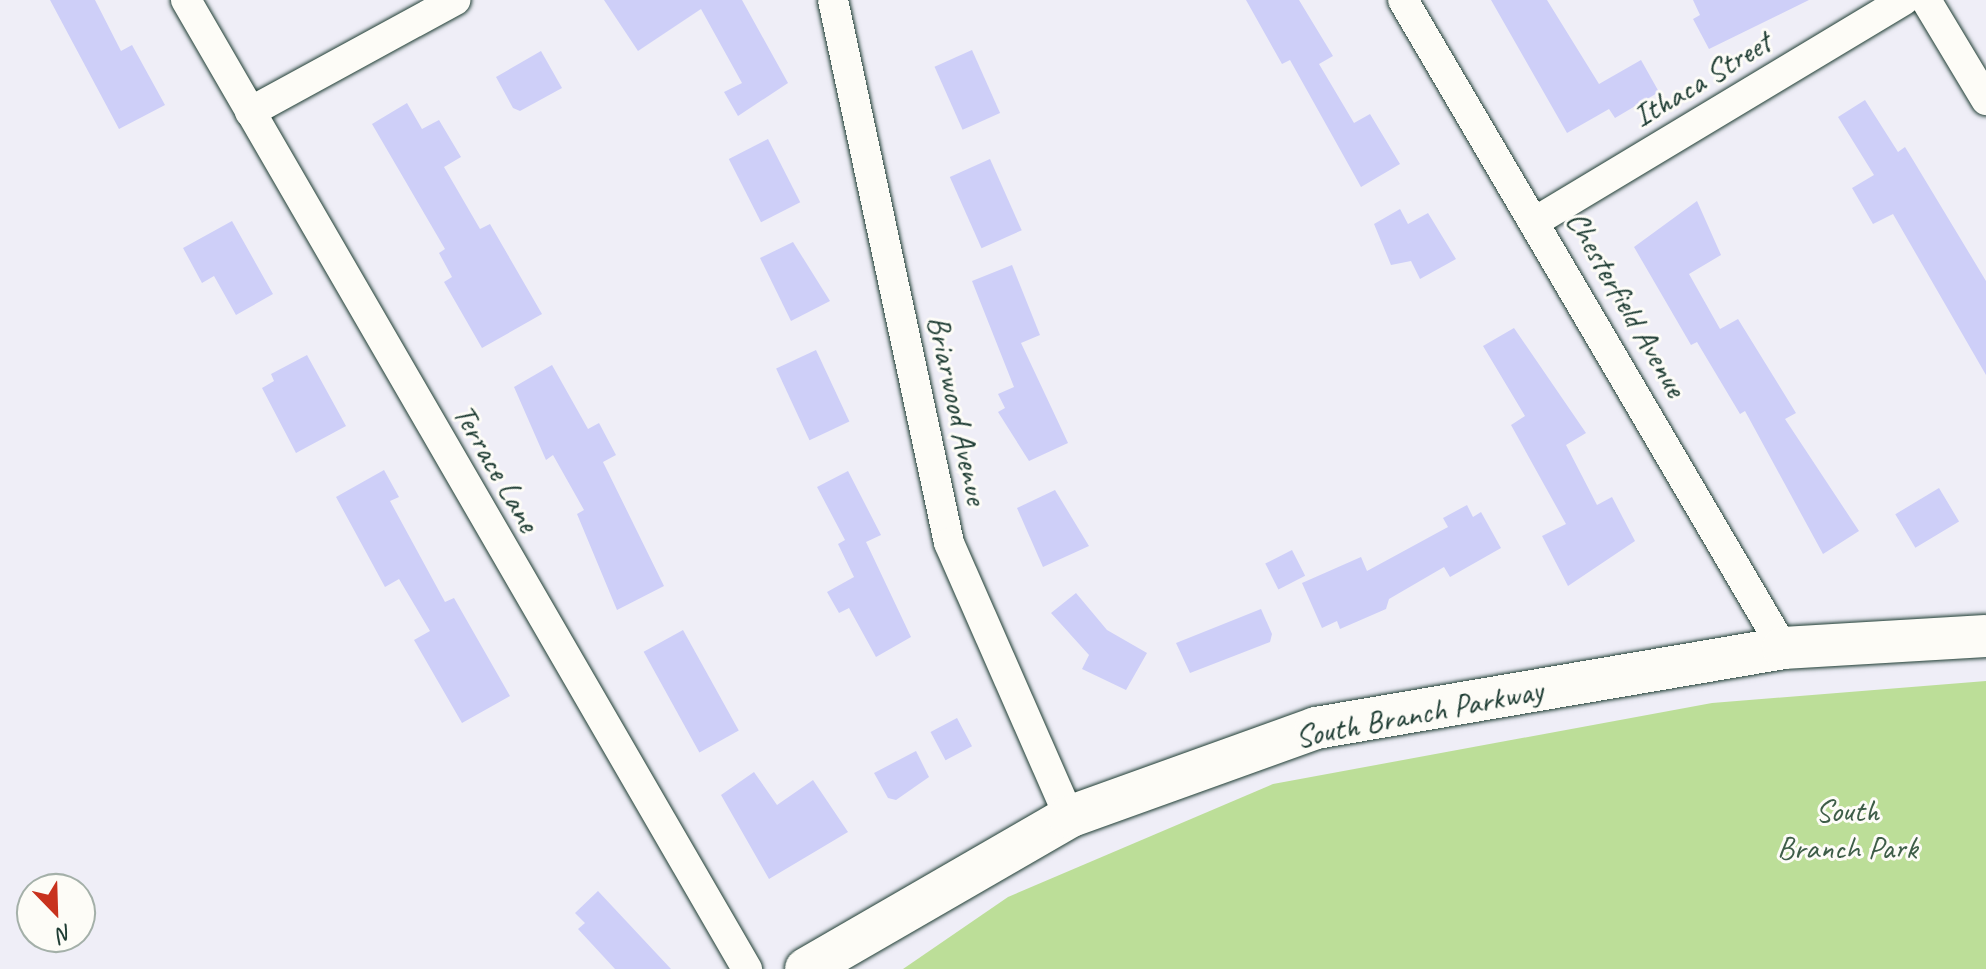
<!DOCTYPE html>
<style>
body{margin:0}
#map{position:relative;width:1986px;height:969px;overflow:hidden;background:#efeef7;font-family:Caveat,sans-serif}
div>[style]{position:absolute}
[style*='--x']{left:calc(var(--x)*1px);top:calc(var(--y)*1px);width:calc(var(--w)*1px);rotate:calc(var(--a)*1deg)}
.green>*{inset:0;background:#bcde98}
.building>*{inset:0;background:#cecff8;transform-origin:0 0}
.roads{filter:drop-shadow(0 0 2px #1f3d34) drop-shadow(0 0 2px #1f3d34)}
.minor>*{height:30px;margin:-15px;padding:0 15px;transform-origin:15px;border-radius:15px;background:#fdfcf7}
.secondary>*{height:42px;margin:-21px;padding:0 21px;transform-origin:21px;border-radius:21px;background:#fdfcf7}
span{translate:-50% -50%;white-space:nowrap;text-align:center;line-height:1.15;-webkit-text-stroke:6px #fdfcf7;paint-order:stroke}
.street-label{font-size:32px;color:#1f3d34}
.park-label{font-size:32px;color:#3e5d48}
.north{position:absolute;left:16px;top:873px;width:80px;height:80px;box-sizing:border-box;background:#fdfcf7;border:2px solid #a4b0a9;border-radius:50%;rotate:157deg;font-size:22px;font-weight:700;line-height:32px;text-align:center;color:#1f3d34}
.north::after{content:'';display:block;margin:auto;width:28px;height:36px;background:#c8321e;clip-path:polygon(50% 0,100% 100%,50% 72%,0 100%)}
</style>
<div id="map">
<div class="green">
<i style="clip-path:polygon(1986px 681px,1986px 969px,903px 969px,1008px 897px,1273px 784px,1712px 703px)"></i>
</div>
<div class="building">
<i style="clip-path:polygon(50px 0,95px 0,121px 51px,132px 45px,165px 105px,119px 129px)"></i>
<i style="clip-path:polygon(604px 0,742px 0,788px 83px,738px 116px,724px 92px,742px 83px,701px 9px,638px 51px)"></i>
<i style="clip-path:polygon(1246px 0,1299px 0,1333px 56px,1319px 64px,1354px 123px,1370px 114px,1400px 164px,1361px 187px,1290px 60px,1282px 64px)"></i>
<i style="clip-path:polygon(1491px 0,1547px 0,1599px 84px,1641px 60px,1659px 92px,1615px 118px,1609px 109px,1567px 133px)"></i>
<i style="clip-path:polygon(1693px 0,1809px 0,1709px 49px,1693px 19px,1700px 15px)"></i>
<i style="left:972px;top:50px;width:69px;height:41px;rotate:66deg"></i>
<i style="clip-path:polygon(541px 51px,562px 88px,520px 111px,513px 108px,496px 77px)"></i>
<i style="clip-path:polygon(1865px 100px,1898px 152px,1905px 147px,1913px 160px,1986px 281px,1986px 375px,1893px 214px,1873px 224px,1852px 188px,1874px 175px,1838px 117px)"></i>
<i style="clip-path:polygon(407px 103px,422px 129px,439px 120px,461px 157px,444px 167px,480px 229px,490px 224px,542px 314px,482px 348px,444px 282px,452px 277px,439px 253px,445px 249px,372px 124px)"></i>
<i style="left:768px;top:139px;width:71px;height:44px;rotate:63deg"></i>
<i style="left:990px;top:159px;width:78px;height:44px;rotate:66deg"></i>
<i style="clip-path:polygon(1697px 201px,1721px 255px,1689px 274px,1720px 329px,1738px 319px,1796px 413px,1785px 419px,1859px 531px,1823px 554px,1745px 411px,1740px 414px,1697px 342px,1691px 345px,1634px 247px)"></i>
<i style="clip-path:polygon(1400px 209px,1408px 224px,1428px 213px,1456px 259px,1420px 279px,1411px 261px,1391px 265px,1374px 224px)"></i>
<i style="clip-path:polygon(232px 221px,273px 294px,236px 315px,214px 276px,202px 283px,183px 248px)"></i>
<i style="clip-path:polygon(793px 242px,830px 301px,791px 321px,760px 258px)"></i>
<i style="clip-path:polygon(1012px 265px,1040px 335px,1021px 343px,1068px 443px,1029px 461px,998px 412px,1005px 408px,998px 394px,1014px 387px,972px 281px)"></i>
<i style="clip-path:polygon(1514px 328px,1586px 433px,1566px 445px,1597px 505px,1612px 497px,1635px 541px,1568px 586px,1542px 536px,1566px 524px,1511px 425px,1525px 416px,1483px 346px)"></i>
<i style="left:816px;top:350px;width:79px;height:44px;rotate:65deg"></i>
<i style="clip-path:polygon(307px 355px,346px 426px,296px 453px,262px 388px,274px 381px,271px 374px)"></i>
<i style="clip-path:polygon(552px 365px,588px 429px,599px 423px,616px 455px,603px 462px,664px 586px,617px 610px,577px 514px,584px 510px,553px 455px,546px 460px,514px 387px)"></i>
<i style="clip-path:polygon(384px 470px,399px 497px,390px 501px,445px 602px,454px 598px,510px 696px,462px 723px,414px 640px,430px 631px,399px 579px,385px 587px,336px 497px)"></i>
<i style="clip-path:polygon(848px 471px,881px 535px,866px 542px,911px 637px,876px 657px,849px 608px,839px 613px,827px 592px,854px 577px,838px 544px,845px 540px,817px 487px)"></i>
<i style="left:1939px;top:488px;width:39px;height:51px;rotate:59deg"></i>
<i style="clip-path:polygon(1055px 490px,1089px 546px,1043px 567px,1017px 508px)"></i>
<i style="clip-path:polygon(1467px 505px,1473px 517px,1481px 512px,1501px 548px,1450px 577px,1444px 567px,1389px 599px,1386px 609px,1340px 629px,1337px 621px,1322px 628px,1302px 583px,1361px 557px,1367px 571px,1448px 527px,1443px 518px)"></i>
<i style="left:1292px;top:550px;width:29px;height:30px;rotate:63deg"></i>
<i style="clip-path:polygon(1076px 593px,1107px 630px,1147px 653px,1126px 690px,1082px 669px,1089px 655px,1051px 613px)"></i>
<i style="clip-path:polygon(1261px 609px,1272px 634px,1270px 642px,1190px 673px,1176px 643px)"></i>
<i style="left:683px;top:630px;width:115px;height:45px;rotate:61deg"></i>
<i style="left:957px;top:718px;width:32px;height:30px;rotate:62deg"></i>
<i style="clip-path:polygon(916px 751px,929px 777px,896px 800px,888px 798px,874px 773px)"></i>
<i style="clip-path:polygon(754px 772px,777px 805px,813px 780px,848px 832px,769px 879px,721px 795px)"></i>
<i style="clip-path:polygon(598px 891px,671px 969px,615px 969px,578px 929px,585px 923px,575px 913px)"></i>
</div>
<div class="roads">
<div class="minor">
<i style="--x:186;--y:0;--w:1120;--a:59.93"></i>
<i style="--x:833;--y:0;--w:555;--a:77.94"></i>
<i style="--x:949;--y:543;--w:299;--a:66.3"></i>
<i style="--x:1403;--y:0;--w:751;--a:59.61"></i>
<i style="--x:1926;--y:0;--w:117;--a:59"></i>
<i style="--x:250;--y:112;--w:234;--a:-28.6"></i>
<i style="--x:1536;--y:221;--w:429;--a:-31"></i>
</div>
<div class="secondary">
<i style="--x:806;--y:969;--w:304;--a:-30"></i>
<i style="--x:1069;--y:817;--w:263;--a:-19.8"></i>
<i style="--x:1316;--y:728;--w:474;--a:-9.7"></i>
<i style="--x:1783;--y:648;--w:203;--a:-3.4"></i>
</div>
</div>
<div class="street-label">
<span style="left:1702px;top:80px;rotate:-31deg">Ithaca Street</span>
<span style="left:1626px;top:304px;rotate:60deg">Chesterfield Avenue</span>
<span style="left:957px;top:410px;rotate:78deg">Briarwood Avenue</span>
<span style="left:496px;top:468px;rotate:60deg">Terrace Lane</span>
<span style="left:1419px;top:714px;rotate:-11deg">South Branch Parkway</span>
</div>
<div class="park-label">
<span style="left:1847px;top:830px">South<br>Branch Park</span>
</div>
<div class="north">N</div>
</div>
